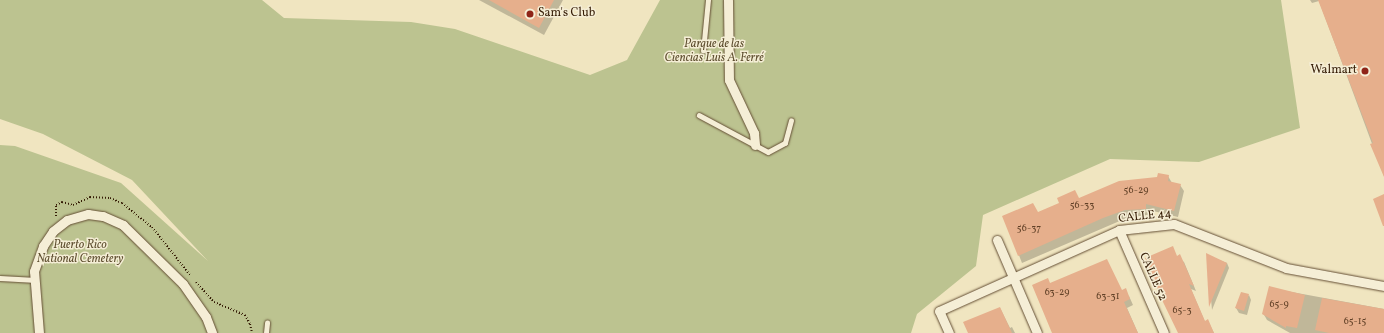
<!DOCTYPE html>
<meta charset="utf-8">
<style>
body{margin:0}
#map{position:relative;width:1384px;height:333px;overflow:hidden;background:#f0e5c0;font-family:Vollkorn,serif}
div>[style]{position:absolute}
[style*='--x']{left:calc(var(--x)*1px);top:calc(var(--y)*1px);width:calc(var(--w)*1px);rotate:calc(var(--a)*1deg)}
.green>*{inset:0;background:#bcc390}
.shadow>*{inset:0;background:#0003}
.building>*{inset:0;background:#e6af8c}
.path>*{height:2px;margin-top:-1px;transform-origin:0;background:repeating-linear-gradient(90deg,#351c05 0 1px,transparent 0 3px)}
.roads{filter:drop-shadow(0 0 1px #644e34) drop-shadow(0 0 1px #644e34)}
.service>*{height:4.5px;margin:-2.25px;padding:0 2.25px;transform-origin:2.25px;border-radius:2.25px;background:#f5eed6}
.minor>*{height:9px;margin:-4.5px;padding:0 4.5px;transform-origin:4.5px;border-radius:4.5px;background:#f5eed6}
.dots>*{width:11px;height:11px;translate:-50% -50%;box-sizing:border-box;border:2px solid #f5eed6;border-radius:50%}
span{translate:-50% -50%;white-space:nowrap;text-align:center;line-height:1.15;-webkit-text-stroke:3px #f5eed6;paint-order:stroke}
.number-label{font-size:10px;color:#614127}
.number-label span{-webkit-text-stroke-width:0}
.poi-label{font-size:12px;color:#351c05}
.left{translate:0 -50%;text-align:left}
.right{translate:-100% -50%;text-align:right}
.park-label{font-size:12px;color:#5e4e2f;font-style:italic}
.street-label{font-size:12px;color:#351c05}
</style>
<div id="map">
<div class="green">
<i style="clip-path:polygon(0 0,262px 0,284px 18px,411px 22px,455px 29px,590px 75px,627px 60px,660px 0,1281px 0,1300px 128px,1199px 162px,1110px 159px,983px 215px,976px 266px,917px 314px,911px 333px,0 333px,0 145px,15px 146px,121px 183px,208px 261px,132px 180px,43px 134px,0 119px)"></i>
</div>
<div class="shadow">
<i style="clip-path:polygon(479px 0,563px 0,544px 35px)"></i>
<i style="clip-path:polygon(1310px 0,1384px 0,1384px 176px,1319px 1px,1312px 3px)"></i>
<i style="clip-path:polygon(1168px 176px,1172px 183px,1180px 185px,1184px 191px,1178px 217px,1149px 210px,1150px 215px,1129px 217px,1022px 263px,1004px 217px,1038px 213px,1079px 199px)"></i>
<i style="clip-path:polygon(1207px 255px,1227px 263px,1229px 268px,1212px 310px)"></i>
<i style="clip-path:polygon(1177px 257px,1184px 262px,1196px 291px,1191px 289px,1205px 322px,1208px 321px,1214px 333px,1180px 333px)"></i>
<i style="clip-path:polygon(1051px 284px,1122px 291px,1129px 296px,1133px 305px,1127px 308px,1138px 333px,1053px 333px)"></i>
<i style="clip-path:polygon(1270px 288px,1384px 309px,1384px 333px,1290px 333px,1267px 320px,1263px 313px)"></i>
<i style="clip-path:polygon(1249px 295px,1251px 300px,1247px 315px,1239px 313px,1236px 308px)"></i>
<i style="clip-path:polygon(1000px 308px,1010px 328px,1012px 327px,1015px 333px,970px 333px)"></i>
</div>
<div class="building">
<i style="clip-path:polygon(489px 0,554px 0,539px 28px)"></i>
<i style="clip-path:polygon(1318px 0,1384px 0,1384px 177px,1370px 144px,1373px 143px)"></i>
<i style="clip-path:polygon(1158px 173px,1169px 175px,1168px 181px,1181px 184px,1174px 211px,1146px 204px,1146px 209px,1125px 210px,1103px 218px,1018px 256px,1002px 216px,1033px 203px,1038px 212px,1059px 203px,1057px 198px,1075px 190px,1079px 198px,1119px 181px,1157px 177px)"></i>
<i style="clip-path:polygon(1384px 194px,1384px 226px,1383px 226px,1373px 199px)"></i>
<i style="clip-path:polygon(1173px 246px,1177px 256px,1180px 254px,1194px 286px,1189px 284px,1205px 321px,1208px 319px,1214px 333px,1178px 333px,1163px 302px,1145px 258px)"></i>
<i style="clip-path:polygon(1206px 253px,1227px 263px,1209px 307px)"></i>
<i style="clip-path:polygon(1107px 259px,1122px 290px,1126px 288px,1130px 299px,1124px 302px,1138px 333px,1052px 333px,1032px 285px,1048px 278px,1050px 283px)"></i>
<i style="clip-path:polygon(1269px 286px,1305px 295px,1297px 328px,1286px 326px,1286px 328px,1262px 314px)"></i>
<i style="clip-path:polygon(1241px 292px,1249px 294px,1244px 311px,1235px 308px)"></i>
<i style="clip-path:polygon(1322px 298px,1384px 309px,1384px 333px,1329px 333px,1315px 330px)"></i>
<i style="clip-path:polygon(1000px 307px,1012px 333px,968px 333px,963px 322px)"></i>
</div>
<div class="path">
<i style="--x:73;--y:205;--w:19;--a:-25"></i>
<i style="--x:90;--y:197;--w:20;--a:3"></i>
<i style="--x:110;--y:198;--w:13;--a:23"></i>
<i style="--x:122;--y:203;--w:38;--a:39"></i>
<i style="--x:152;--y:227;--w:61;--a:51.6"></i>
<i style="--x:56;--y:216;--w:11;--a:-90"></i>
<i style="--x:56;--y:205;--w:7;--a:-27"></i>
<i style="--x:62;--y:202;--w:11;--a:15"></i>
<i style="--x:196;--y:282;--w:27;--a:48"></i>
<i style="--x:214;--y:302;--w:34;--a:23"></i>
<i style="--x:245;--y:315;--w:10;--a:61"></i>
<i style="--x:250;--y:324;--w:9;--a:77"></i>
</div>
<div class="roads">
<div class="service">
<i style="--x:703;--y:51;--w:51;--a:-84.4"></i>
<i style="--x:699;--y:115;--w:78;--a:28.2"></i>
<i style="--x:768;--y:152;--w:19;--a:-28"></i>
<i style="--x:785;--y:143;--w:23;--a:-75"></i>
<i style="--x:0;--y:278;--w:36;--a:3"></i>
<i style="--x:266;--y:333;--w:10;--a:-84"></i>
</div>
<div class="minor">
<i style="--x:728;--y:0;--w:80;--a:89.3"></i>
<i style="--x:729;--y:80;--w:59;--a:64.7"></i>
<i style="--x:754;--y:133;--w:12;--a:85"></i>
<i style="--x:1119;--y:230;--w:112;--a:66.4"></i>
<i style="--x:997;--y:240;--w:101;--a:66.7"></i>
<i style="--x:39;--y:333;--w:62;--a:-94.6"></i>
<i style="--x:34;--y:271;--w:27;--a:-70"></i>
<i style="--x:43;--y:246;--w:18;--a:-56"></i>
<i style="--x:53;--y:231;--w:18;--a:-38"></i>
<i style="--x:67;--y:220;--w:22;--a:-16"></i>
<i style="--x:88;--y:214;--w:15;--a:8"></i>
<i style="--x:103;--y:216;--w:22;--a:24"></i>
<i style="--x:123;--y:225;--w:84;--a:44.5"></i>
<i style="--x:183;--y:284;--w:40;--a:55.1"></i>
<i style="--x:206;--y:317;--w:17;--a:69"></i>
<i style="--x:949;--y:333;--w:24;--a:-114"></i>
<i style="--x:939;--y:311;--w:197;--a:-24.2"></i>
<i style="--x:1119;--y:230;--w:55;--a:-6.2"></i>
<i style="--x:1174;--y:224;--w:120;--a:21.4"></i>
<i style="--x:1286;--y:268;--w:100;--a:10.4"></i>
</div>
</div>
<div class="dots">
<i style="left:530px;top:14px;background:#8f2418"></i>
<i style="left:1365px;top:71px;background:#8f2418"></i>
</div>
<div class="number-label">
<span style="left:1136px;top:191px">56-29</span>
<span style="left:1082px;top:206px">56-33</span>
<span style="left:1029px;top:229px">56-37</span>
<span style="left:1057px;top:293px">63-29</span>
<span style="left:1108px;top:297px">63-31</span>
<span style="left:1279px;top:305px">65-9</span>
<span style="left:1182px;top:311px">65-3</span>
<span style="left:1355px;top:322px">65-15</span>
</div>
<div class="poi-label">
<span class="left" style="left:538px;top:14px">Sam's Club</span>
<span class="right" style="left:1357px;top:71px">Walmart</span>
</div>
<div class="park-label">
<span style="left:714px;top:52px">Parque de las<br>Ciencias Luis A. Ferré</span>
<span style="left:80px;top:253px">Puerto Rico<br>National Cemetery</span>
</div>
<div class="street-label">
<span style="left:1145px;top:217px;rotate:-6deg">CALLE 44</span>
<span style="left:1152px;top:277px;rotate:66deg">CALLE 52</span>
</div>
</div>
